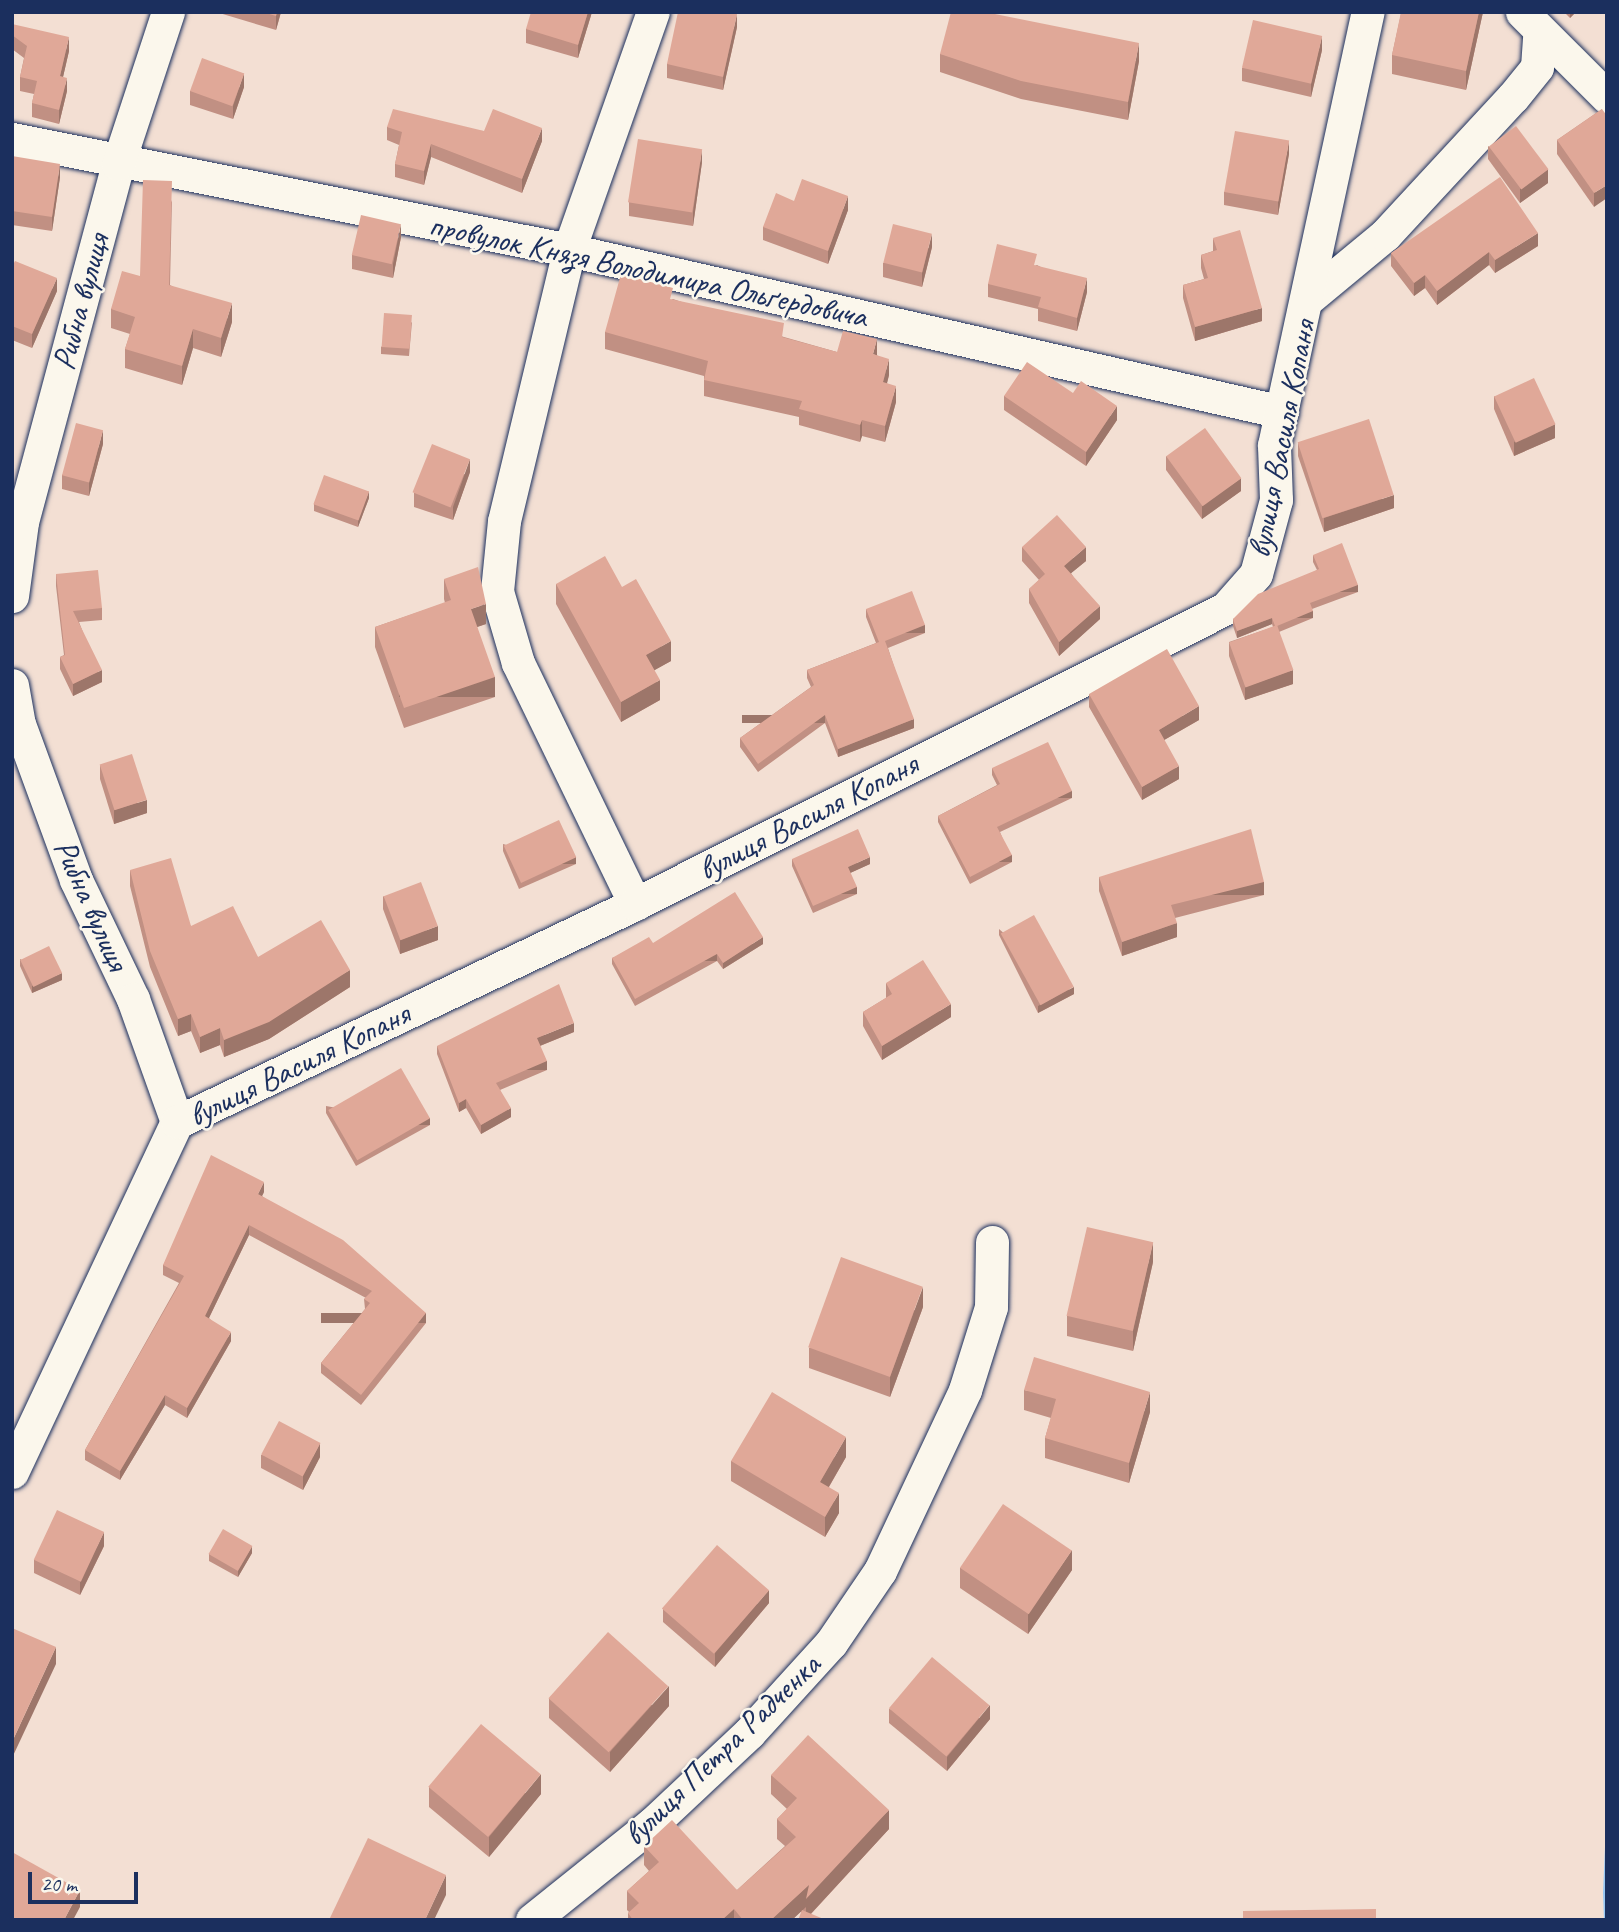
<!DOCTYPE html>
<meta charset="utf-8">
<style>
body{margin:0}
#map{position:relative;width:1619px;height:1932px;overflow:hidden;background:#f3dfd3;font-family:Caveat,sans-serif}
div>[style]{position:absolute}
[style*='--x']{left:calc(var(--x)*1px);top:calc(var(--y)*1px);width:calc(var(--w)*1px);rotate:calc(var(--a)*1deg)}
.water>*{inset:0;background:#98c7f3}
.roads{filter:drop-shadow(0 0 2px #1b2f5e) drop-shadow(0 0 2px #1b2f5e)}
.minor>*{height:33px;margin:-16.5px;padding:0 16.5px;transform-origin:16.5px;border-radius:16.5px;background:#fbf7ec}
.wall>*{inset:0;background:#c19083}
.shaded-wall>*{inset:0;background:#9d766a;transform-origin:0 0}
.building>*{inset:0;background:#e0a898;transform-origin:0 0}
span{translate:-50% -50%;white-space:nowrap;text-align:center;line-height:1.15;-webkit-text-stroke:5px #fbf7ec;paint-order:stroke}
.street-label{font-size:33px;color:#1b2f5e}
.frame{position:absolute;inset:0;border:14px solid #1b2f5e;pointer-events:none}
.scale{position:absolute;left:28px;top:1872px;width:110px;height:32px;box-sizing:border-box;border:4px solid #1b2f5e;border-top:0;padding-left:9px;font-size:21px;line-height:24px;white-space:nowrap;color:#1b2f5e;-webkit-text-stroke:5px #fbf7ec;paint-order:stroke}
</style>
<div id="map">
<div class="water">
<i style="clip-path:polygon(1607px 1800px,1607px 1920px,1604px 1920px,1603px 1893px)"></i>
</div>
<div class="roads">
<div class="minor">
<i style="--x:1522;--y:12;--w:120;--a:45"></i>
<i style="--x:12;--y:139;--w:568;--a:11.27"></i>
<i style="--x:569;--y:250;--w:731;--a:12.8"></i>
<i style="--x:1310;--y:297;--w:97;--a:-39.6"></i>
<i style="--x:1385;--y:235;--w:188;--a:-47.2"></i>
<i style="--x:1513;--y:97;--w:38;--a:-51"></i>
<i style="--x:1537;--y:67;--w:32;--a:-86"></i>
<i style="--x:12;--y:596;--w:75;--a:-82.3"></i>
<i style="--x:22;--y:522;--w:371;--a:-75"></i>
<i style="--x:118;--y:164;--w:160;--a:-71.8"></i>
<i style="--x:12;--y:685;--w:40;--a:80"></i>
<i style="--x:19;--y:724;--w:166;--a:69.9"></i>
<i style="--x:76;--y:880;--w:132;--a:64.4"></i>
<i style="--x:133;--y:999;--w:131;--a:70.3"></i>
<i style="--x:635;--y:904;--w:268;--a:-115.9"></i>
<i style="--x:518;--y:663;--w:75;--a:-106.3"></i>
<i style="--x:497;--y:591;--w:70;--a:-84.3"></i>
<i style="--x:504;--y:521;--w:279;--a:-76.5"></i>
<i style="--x:569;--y:250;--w:252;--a:-70.6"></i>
<i style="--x:12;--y:1472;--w:387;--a:-64.8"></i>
<i style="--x:177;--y:1122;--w:507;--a:-25.45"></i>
<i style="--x:635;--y:904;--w:661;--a:-26.6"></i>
<i style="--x:1226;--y:608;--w:45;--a:-48.6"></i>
<i style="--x:1256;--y:574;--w:77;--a:-74.9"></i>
<i style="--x:1276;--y:500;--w:55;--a:-92.1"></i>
<i style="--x:1274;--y:445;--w:443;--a:-77.8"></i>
<i style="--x:532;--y:1920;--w:154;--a:-38.7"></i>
<i style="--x:652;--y:1824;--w:133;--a:-43.2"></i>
<i style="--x:749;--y:1733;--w:122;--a:-47.7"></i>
<i style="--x:831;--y:1643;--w:87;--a:-55.8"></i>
<i style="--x:880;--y:1571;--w:200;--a:-64.8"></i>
<i style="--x:965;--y:1390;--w:87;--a:-72.6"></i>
<i style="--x:991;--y:1307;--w:65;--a:-89.1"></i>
</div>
</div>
<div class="wall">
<i style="clip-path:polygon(216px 12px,281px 12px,276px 30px)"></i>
<i style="clip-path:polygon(592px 12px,578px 58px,526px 43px,526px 29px)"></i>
<i style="clip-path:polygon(1394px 12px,1483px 12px,1466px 90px,1392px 74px,1392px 55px,1401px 14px)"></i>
<i style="clip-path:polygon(1564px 12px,1576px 12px,1570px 18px)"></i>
<i style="clip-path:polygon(12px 24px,69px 51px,63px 77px,67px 91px,59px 124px,32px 117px,32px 103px,34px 94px,20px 91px,20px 77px,24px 58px,12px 49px)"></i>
<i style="clip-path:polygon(737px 27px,723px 90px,667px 78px,667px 64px)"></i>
<i style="clip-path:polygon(1322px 50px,1311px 97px,1242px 81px,1242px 68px)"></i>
<i style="clip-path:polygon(940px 54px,1139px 61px,1128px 120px,1021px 99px,940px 72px)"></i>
<i style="clip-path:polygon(244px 87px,233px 119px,190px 105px,190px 91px)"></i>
<i style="clip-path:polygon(1602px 109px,1594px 207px,1557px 154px,1557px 140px)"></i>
<i style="clip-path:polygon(387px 127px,484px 131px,542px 141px,522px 193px,431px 157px,424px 185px,395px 177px,395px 164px,399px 145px,387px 140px)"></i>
<i style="clip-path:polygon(1488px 146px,1548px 183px,1520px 203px,1488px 159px)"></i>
<i style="clip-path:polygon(1289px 154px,1278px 215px,1224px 205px,1224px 192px)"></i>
<i style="clip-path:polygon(12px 156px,60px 177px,52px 231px,12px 225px)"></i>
<i style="clip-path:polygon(702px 162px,693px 226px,629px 216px,629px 202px)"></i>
<i style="clip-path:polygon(172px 200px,170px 285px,232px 322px,221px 357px,193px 348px,182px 385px,125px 368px,125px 349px,130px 334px,111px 328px,111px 309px,140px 276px)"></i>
<i style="clip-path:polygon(794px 201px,848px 210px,828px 264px,763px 240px,763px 227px)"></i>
<i style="clip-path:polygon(401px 237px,393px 278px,352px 269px,352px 255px)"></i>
<i style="clip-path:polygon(1213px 238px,1262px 321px,1195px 341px,1183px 298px,1183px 285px,1204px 279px,1201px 268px,1201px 255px,1213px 251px)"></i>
<i style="clip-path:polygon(1538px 246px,1495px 273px,1489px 265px,1437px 305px,1425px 288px,1414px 296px,1391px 266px,1391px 253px)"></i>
<i style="clip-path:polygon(932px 247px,922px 287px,883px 277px,883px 263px)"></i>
<i style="clip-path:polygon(1037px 265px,1087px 292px,1077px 331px,1038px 321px,1038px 309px,988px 297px,988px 284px)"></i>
<i style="clip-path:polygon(12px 267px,57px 291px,32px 348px,12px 340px)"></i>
<i style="clip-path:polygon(673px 299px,784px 337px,837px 352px,877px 355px,889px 375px,887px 383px,896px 402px,885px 442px,862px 436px,860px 442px,799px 425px,799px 417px,704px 396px,704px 376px,605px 349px,605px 332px)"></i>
<i style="clip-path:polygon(412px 322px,409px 356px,381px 354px,381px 347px)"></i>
<i style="clip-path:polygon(1073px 393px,1117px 420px,1086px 466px,1004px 410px,1004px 396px)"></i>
<i style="clip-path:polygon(1494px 396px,1555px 438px,1514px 456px,1494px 409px)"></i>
<i style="clip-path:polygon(1298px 442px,1394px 508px,1324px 532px,1298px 456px)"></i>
<i style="clip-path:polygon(103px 444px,89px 496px,62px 489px,62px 475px)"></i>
<i style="clip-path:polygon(1166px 456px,1241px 491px,1202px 519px,1166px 470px)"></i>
<i style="clip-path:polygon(470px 472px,453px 520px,414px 507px,414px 493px)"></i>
<i style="clip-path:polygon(369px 498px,358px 527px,314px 511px,314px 504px)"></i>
<i style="clip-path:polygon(1022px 547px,1086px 561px,1071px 573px,1100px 619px,1059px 656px,1029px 603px,1029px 589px,1039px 580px,1022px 561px)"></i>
<i style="clip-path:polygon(1313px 555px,1358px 592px,1312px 609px,1313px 618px,1279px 632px,1293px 684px,1245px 700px,1229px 656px,1229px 642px,1273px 627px,1272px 624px,1237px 638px,1233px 626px,1233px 619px,1317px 570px,1313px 562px)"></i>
<i style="clip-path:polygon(56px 574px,102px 608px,102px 620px,79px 622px,102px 682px,73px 696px,60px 669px,60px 657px,64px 655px,56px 586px)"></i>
<i style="clip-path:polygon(444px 579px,486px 624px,477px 627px,495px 697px,404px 728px,375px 647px,375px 627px,445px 603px,444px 599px)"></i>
<i style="clip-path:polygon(556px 584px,622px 587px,671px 661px,654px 670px,660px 700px,621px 722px,556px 604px)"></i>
<i style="clip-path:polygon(866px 609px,925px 633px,888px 648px,914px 728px,838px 757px,825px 723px,758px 772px,740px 747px,740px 738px,811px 687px,807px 678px,807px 670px,876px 643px,866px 617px)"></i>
<i style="clip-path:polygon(1089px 694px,1199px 720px,1164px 740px,1179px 779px,1142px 800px,1089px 707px)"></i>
<i style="clip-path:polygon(100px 765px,147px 813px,114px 824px,100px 779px)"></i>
<i style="clip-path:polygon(992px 768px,1072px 798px,1000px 832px,1012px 862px,970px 884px,938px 822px,938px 816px,997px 785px,992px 775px)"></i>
<i style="clip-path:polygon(503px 844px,576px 864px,519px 889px,503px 851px)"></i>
<i style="clip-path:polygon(792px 859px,870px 864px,850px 873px,857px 894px,813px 913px,792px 866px)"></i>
<i style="clip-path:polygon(130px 870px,191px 926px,258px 957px,350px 987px,269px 1039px,224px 1057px,220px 1045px,200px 1053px,191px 1031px,178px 1036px,150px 967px,130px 886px)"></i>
<i style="clip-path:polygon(1099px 877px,1264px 895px,1175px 918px,1177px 937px,1122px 956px,1099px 891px)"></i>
<i style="clip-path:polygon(383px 896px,438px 940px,400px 954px,383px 909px)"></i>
<i style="clip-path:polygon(999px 929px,1074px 994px,1038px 1013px,999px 935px)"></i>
<i style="clip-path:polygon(653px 943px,763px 944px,723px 969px,717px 961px,635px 1006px,612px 964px,612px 958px)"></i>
<i style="clip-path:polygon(20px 959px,62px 980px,32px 993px,20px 966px)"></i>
<i style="clip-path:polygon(886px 983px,951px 1017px,882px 1060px,863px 1026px,863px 1012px,886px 998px)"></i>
<i style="clip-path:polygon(574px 1032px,540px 1046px,547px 1070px,500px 1090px,511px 1117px,481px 1134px,466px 1108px,459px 1112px,437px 1054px,437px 1046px)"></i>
<i style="clip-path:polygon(326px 1106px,430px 1125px,356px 1166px,326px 1113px)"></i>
<i style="clip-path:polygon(264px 1192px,262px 1196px,426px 1323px,361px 1405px,321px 1373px,321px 1363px,365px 1309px,364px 1299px,366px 1298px,249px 1235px,209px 1318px,231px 1341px,187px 1418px,165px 1405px,120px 1480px,85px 1460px,85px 1450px,179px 1283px,163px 1275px,163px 1265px)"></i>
<i style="clip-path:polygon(1153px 1262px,1133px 1351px,1067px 1336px,1067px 1316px)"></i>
<i style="clip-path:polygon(923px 1307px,890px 1397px,809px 1368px,809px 1348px)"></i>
<i style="clip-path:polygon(1024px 1390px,1150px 1412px,1129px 1483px,1045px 1458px,1045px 1438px,1051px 1418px,1024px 1410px)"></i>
<i style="clip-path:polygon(261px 1455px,320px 1457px,303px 1490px,261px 1468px)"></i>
<i style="clip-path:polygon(846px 1457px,829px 1487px,839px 1513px,825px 1537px,731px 1481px,731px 1461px)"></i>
<i style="clip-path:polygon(104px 1546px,80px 1595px,34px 1573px,34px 1560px)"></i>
<i style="clip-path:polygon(252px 1553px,238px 1577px,209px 1561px,209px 1554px)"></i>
<i style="clip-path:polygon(960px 1568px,1072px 1570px,1028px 1634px,960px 1588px)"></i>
<i style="clip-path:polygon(769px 1603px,715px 1667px,663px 1622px,663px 1609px)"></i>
<i style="clip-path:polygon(549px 1698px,669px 1706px,610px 1772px,549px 1718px)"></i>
<i style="clip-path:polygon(889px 1709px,990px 1719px,947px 1771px,889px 1723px)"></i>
<i style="clip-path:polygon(771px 1775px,889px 1829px,811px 1914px,800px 1912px,792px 1920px,628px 1920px,628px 1913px,629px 1912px,627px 1910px,627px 1891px,649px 1871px,644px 1865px,644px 1846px,737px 1890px,785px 1846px,777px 1839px,777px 1819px,787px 1809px,771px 1794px)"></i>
<i style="clip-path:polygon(429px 1787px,541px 1794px,489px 1857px,429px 1807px)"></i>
</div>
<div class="shaded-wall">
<i style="clip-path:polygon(277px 12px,281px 12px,276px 30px,276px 16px)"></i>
<i style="clip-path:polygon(588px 12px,592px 12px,578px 58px,578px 45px)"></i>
<i style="clip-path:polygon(1479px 12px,1483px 12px,1466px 90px,1466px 71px)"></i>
<i style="clip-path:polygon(1570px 12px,1576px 12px,1570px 18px)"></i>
<i style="clip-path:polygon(737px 14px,737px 27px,723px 90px,723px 77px)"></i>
<i style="clip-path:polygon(1322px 36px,1322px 50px,1311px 97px,1311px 83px)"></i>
<i style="clip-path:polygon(69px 37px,69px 51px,60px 90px,60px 76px)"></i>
<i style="clip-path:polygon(1139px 43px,1139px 61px,1128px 120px,1128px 102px)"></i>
<i style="clip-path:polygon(244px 73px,244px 87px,233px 119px,233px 106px)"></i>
<i style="clip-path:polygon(67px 78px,67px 91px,59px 124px,59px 110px)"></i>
<i style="clip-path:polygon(542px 128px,542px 141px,522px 193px,522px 179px)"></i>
<i style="clip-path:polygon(1289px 141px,1289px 154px,1278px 215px,1278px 201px)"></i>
<i style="clip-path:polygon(431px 144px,431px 157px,424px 185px,424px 171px)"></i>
<i style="clip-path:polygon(702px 149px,702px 162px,693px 226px,693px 212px)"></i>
<i style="clip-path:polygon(60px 164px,60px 177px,52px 231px,52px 217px)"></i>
<i style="clip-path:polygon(1548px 169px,1548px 183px,1520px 203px,1520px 189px)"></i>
<i style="clip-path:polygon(1607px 185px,1607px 198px,1594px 207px,1594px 193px)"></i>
<i style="clip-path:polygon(848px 196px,848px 210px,828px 264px,828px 251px)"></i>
<i style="clip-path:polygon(401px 224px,401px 237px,393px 278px,393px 264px)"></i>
<i style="clip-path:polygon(1538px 233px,1538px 246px,1495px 273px,1495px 260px)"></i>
<i style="clip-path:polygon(932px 234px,932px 247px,922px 287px,922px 273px)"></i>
<i style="clip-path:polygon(1489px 252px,1489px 265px,1437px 305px,1437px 291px)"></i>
<i style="clip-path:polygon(1425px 275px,1425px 288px,1414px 296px,1414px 283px)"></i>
<i style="clip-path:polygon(57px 278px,57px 291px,32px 348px,32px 334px)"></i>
<i style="clip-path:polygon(1087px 278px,1087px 292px,1077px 331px,1077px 318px)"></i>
<i style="clip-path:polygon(232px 303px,232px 322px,221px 357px,221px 338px)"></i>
<i style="clip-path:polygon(1262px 308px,1262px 321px,1195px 341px,1195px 327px)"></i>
<i style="clip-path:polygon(193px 329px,193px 348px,182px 385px,182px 366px)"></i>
<i style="clip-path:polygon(877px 339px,877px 356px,873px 354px)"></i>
<i style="clip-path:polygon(889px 359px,889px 375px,883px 399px,883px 382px)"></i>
<i style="clip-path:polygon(896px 386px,896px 402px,885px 442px,885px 426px)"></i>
<i style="clip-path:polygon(1117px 406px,1117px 420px,1086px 466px,1086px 452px)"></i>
<i style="clip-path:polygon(862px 420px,862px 436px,860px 442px,860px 425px)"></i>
<i style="clip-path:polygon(1555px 424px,1555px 438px,1514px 456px,1514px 442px)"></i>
<i style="clip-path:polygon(103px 430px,103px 444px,89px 496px,89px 483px)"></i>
<i style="clip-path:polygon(470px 459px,470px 472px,453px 520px,453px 507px)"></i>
<i style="clip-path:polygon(1241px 478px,1241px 491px,1202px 519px,1202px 506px)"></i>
<i style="clip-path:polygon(369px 491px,369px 498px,358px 527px,358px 520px)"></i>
<i style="clip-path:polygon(1394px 495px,1394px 508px,1324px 532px,1324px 518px)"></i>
<i style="clip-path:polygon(1086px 547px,1086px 561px,1064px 579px,1064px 566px)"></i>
<i style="left:1358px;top:585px;width:7px;height:51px;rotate:90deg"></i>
<i style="clip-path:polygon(486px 604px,486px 624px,471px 629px,471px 609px)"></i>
<i style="clip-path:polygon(1100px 606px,1100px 619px,1059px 656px,1059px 642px)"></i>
<i style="left:1313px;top:611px;width:7px;height:40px;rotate:90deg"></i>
<i style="clip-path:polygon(1272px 618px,1272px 624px,1237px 638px,1237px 631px)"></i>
<i style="left:925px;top:625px;width:8px;height:43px;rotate:90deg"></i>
<i style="clip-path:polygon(671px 641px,671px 661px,646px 675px,646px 655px)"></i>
<i style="clip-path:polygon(102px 670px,102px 682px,73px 696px,73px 684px)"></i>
<i style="clip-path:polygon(1293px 670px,1293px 684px,1245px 700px,1245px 687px)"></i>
<i style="left:495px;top:677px;width:20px;height:96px;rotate:90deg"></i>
<i style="clip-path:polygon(660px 680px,660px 700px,621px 722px,621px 702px)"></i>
<i style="clip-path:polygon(1199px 706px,1199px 720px,1159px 743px,1159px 730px)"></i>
<i style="left:825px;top:715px;width:8px;height:83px;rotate:90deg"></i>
<i style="clip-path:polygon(914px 719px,914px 728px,838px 757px,838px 749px)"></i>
<i style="clip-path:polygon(1179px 766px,1179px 779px,1142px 800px,1142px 787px)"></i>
<i style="left:1072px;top:791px;width:7px;height:83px;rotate:90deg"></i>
<i style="clip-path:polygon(147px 800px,147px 813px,114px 824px,114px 810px)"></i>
<i style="left:1012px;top:855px;width:7px;height:47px;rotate:90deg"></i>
<i style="left:576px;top:857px;width:7px;height:62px;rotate:90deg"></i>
<i style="clip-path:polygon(870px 857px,870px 864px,848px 874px,848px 867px)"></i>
<i style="left:1264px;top:882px;width:13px;height:96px;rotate:90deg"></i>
<i style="left:857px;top:887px;width:7px;height:48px;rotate:90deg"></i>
<i style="clip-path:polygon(1177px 923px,1177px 937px,1122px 956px,1122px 942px)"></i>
<i style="clip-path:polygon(438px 926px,438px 940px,400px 954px,400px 940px)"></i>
<i style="clip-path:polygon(763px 937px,763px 944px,723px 969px,723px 963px)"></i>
<i style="left:717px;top:954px;width:7px;height:94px;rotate:90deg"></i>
<i style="clip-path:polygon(350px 970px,350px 987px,269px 1039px,224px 1057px,224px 1040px)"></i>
<i style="clip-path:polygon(62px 973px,62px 980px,32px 993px,32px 986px)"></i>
<i style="clip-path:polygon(1074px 987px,1074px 994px,1038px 1013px,1038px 1006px)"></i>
<i style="clip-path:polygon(951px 1004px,951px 1017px,882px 1060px,882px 1046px)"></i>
<i style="clip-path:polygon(191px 1014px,191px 1031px,178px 1036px,178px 1019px)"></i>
<i style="clip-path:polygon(574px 1023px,574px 1032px,537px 1047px,537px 1038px)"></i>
<i style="clip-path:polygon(220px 1028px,220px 1045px,200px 1053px,200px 1037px)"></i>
<i style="left:547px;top:1061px;width:9px;height:56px;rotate:90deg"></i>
<i style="clip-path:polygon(466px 1099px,466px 1108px,459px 1112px,459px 1103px)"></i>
<i style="clip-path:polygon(511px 1108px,511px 1117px,481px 1134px,481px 1125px)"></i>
<i style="left:430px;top:1118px;width:7px;height:85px;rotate:90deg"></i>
<i style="clip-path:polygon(264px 1182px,264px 1192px,258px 1204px,258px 1194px)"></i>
<i style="clip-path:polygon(249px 1225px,249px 1235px,205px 1326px,205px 1316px)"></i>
<i style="clip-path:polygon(1153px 1242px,1153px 1262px,1133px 1351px,1133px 1331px)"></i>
<i style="clip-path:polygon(923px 1287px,923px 1307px,890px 1397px,890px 1377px)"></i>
<i style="left:426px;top:1313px;width:10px;height:105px;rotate:90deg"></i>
<i style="clip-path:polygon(231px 1332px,231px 1341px,187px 1418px,187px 1408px)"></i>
<i style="clip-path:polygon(1150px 1392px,1150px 1412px,1129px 1483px,1129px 1463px)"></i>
<i style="clip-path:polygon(165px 1395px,165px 1405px,120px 1480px,120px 1471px)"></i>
<i style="clip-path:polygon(846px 1437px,846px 1457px,820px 1502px,820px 1482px)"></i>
<i style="clip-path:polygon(320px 1443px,320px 1457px,303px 1490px,303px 1476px)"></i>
<i style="clip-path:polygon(839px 1493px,839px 1513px,825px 1537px,825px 1517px)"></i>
<i style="clip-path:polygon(104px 1532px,104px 1546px,80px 1595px,80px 1582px)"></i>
<i style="clip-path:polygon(252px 1546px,252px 1553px,238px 1577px,238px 1570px)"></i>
<i style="clip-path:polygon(1072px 1550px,1072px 1570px,1028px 1634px,1028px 1614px)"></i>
<i style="clip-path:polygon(769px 1590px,769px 1603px,715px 1667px,715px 1653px)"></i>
<i style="clip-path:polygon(56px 1647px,56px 1664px,12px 1758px,12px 1742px)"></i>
<i style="clip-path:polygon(669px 1686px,669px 1706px,610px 1772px,610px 1752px)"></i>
<i style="clip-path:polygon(990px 1705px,990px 1719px,947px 1771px,947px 1757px)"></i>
<i style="clip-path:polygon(541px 1774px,541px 1794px,489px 1857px,489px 1837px)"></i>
<i style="clip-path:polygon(889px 1810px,889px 1829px,806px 1919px,806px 1907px,792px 1920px,771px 1920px)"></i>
<i style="clip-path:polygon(446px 1875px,446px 1895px,434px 1920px,425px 1920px)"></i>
<i style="clip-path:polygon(80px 1890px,80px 1907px,73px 1920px,64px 1920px)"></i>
<i style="clip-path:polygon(734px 1909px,734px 1920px,722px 1920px)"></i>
</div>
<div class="building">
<i style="clip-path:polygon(263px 12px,277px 12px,276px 16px)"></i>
<i style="clip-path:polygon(531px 12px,588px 12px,578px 45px,526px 29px)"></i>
<i style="clip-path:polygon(678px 12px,729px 12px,737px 14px,723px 77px,667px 64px)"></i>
<i style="clip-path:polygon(951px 12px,985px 12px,1139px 43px,1128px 102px,1021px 81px,940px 54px)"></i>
<i style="clip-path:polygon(1401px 12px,1479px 12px,1466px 71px,1392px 55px)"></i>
<i style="left:1253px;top:20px;width:71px;height:49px;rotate:13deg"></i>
<i style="clip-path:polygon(12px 24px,69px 37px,60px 76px,67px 78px,59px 110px,32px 103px,37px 81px,20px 77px,27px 46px,12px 35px)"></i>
<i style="left:202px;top:58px;width:45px;height:35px;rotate:20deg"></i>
<i style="clip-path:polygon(393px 109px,484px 131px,493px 109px,542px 128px,522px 179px,431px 144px,424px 171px,395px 164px,402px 132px,387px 127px)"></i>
<i style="clip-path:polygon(1602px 109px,1607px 116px,1607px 185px,1594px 193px,1557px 140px)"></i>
<i style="left:1516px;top:126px;width:54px;height:34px;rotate:53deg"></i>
<i style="left:1235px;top:131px;width:55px;height:62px;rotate:10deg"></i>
<i style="left:638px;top:139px;width:65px;height:64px;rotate:9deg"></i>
<i style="clip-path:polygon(12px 156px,60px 164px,52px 217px,12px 211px)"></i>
<i style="clip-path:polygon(1500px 177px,1538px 233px,1495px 260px,1489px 252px,1437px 291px,1425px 275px,1414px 283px,1391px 253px)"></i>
<i style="clip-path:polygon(802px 179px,848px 196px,828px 251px,763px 227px,776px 193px,794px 201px)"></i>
<i style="clip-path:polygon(143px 180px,172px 181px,169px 285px,232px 303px,221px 338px,193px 329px,182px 366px,125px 349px,135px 317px,111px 309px,122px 271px,140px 276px)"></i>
<i style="left:361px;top:215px;width:41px;height:41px;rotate:13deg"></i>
<i style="left:893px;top:224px;width:40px;height:40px;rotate:14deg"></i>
<i style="clip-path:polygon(1240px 230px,1262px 308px,1195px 327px,1183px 285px,1208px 278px,1201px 255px,1217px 250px,1213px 238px)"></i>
<i style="clip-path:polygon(997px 244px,1037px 254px,1034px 265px,1087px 278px,1077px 318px,1038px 307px,1041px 297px,988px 284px)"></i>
<i style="clip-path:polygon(15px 261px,57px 278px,32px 334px,12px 326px,12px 267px)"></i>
<i style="clip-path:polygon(621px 274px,673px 288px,670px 299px,784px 323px,782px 337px,837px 352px,843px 331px,877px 339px,873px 354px,889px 359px,883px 382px,896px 386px,885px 426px,862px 420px,860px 425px,799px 409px,802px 401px,704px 380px,708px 361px,605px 332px)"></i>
<i style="left:384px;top:313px;width:28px;height:34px;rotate:4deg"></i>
<i style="clip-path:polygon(1027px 362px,1073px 393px,1081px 381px,1117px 406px,1086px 452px,1004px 396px)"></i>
<i style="left:1534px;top:378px;width:51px;height:44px;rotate:65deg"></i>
<i style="left:1369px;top:419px;width:80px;height:75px;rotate:72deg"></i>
<i style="left:76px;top:423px;width:28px;height:54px;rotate:15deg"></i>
<i style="left:1205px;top:428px;width:62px;height:48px;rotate:54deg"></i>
<i style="left:432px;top:444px;width:41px;height:52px;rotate:22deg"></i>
<i style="left:324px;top:475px;width:48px;height:31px;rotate:20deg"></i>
<i style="clip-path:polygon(1057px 515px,1086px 547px,1064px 566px,1100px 606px,1059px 642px,1029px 589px,1045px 574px,1022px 547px)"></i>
<i style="clip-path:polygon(1342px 543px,1358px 585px,1310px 603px,1313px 611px,1277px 626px,1275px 626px,1272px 618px,1237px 631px,1233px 619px,1258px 594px,1319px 569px,1313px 555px)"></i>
<i style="clip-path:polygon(605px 556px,622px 587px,636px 579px,671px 641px,646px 655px,660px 680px,621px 702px,556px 584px)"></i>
<i style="clip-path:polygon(478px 567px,486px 604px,471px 609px,495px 677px,404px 708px,375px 627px,451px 600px,444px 579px)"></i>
<i style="clip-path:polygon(98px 570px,102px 608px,73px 611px,102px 670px,73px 684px,60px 657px,65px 655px,56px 574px)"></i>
<i style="clip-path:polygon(912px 591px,925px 625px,885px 641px,914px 719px,838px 749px,825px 715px,758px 764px,740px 738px,814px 685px,807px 670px,879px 642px,866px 609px)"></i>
<i style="left:1277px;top:625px;width:48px;height:51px;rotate:70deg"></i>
<i style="clip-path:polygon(1167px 649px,1199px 706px,1159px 730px,1179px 766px,1142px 787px,1089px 694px)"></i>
<i style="clip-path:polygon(1048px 742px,1072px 791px,997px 827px,1012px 855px,970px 877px,938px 816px,1000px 784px,992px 768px)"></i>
<i style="left:132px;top:754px;width:48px;height:34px;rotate:72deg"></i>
<i style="left:559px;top:820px;width:41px;height:61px;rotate:65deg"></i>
<i style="clip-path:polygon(858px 829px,870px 857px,848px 867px,857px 887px,813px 906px,792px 859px)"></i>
<i style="clip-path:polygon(1251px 829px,1264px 882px,1171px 905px,1177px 923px,1122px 942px,1099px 877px)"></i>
<i style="clip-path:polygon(171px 858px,191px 926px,233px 906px,258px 957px,321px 920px,350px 970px,269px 1022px,224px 1040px,220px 1028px,200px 1037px,191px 1014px,178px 1019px,150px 951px,130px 870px)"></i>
<i style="left:421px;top:882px;width:47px;height:40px;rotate:69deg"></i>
<i style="clip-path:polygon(735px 892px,763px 937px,723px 963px,717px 954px,635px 999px,612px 958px,649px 937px,653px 943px)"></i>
<i style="left:1034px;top:915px;width:82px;height:38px;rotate:61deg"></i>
<i style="left:49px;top:946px;width:30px;height:32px;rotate:64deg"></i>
<i style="clip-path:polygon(923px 960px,951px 1004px,882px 1046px,863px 1012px,892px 994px,886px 983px)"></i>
<i style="clip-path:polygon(559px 984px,574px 1023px,537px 1038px,547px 1061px,496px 1083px,511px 1108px,481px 1125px,466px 1099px,459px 1103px,437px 1046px)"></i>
<i style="left:401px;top:1068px;width:58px;height:84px;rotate:60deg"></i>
<i style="clip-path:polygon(211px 1155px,264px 1182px,258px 1194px,343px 1240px,426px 1313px,361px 1395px,321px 1363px,370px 1303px,364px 1299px,372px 1291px,249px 1225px,205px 1316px,231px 1332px,187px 1408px,165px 1395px,120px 1471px,85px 1450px,184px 1276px,163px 1265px)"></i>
<i style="left:1087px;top:1227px;width:68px;height:91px;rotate:13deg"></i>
<i style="left:841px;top:1257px;width:87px;height:96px;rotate:20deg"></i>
<i style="clip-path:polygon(1034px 1357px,1150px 1392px,1129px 1463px,1045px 1438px,1056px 1399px,1024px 1390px)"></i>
<i style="clip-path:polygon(772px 1392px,846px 1437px,820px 1482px,839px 1493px,825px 1517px,731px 1461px)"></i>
<i style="left:279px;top:1421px;width:47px;height:38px;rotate:28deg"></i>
<i style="left:1003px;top:1504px;width:83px;height:77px;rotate:34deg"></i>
<i style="left:57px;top:1510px;width:52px;height:55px;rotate:25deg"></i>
<i style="left:223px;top:1529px;width:34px;height:29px;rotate:30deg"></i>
<i style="left:717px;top:1545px;width:69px;height:84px;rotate:41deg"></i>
<i style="clip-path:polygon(12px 1628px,56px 1647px,12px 1742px)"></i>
<i style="left:608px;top:1632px;width:81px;height:89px;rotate:42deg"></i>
<i style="left:932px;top:1657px;width:75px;height:67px;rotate:40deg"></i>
<i style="left:481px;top:1724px;width:78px;height:82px;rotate:40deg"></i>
<i style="clip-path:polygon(808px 1735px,889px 1810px,806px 1899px,809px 1885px,771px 1920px,743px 1920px,734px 1909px,722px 1920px,633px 1920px,628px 1913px,639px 1903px,627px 1891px,659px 1862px,644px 1846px,672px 1820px,737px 1890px,796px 1837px,777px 1819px,797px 1798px,771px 1775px)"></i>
<i style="clip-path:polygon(368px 1838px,446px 1875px,425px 1920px,329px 1920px)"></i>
<i style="clip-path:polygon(12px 1852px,80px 1890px,64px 1920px,12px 1920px)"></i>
<i style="clip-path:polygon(1376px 1909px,1376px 1920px,1243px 1920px,1243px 1911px)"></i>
<i style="clip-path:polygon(802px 1910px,826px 1920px,798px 1920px)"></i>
</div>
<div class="street-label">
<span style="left:648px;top:271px;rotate:12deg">провулок Князя Володимира Ольґердовича</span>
<span style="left:81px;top:302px;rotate:-75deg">Рибна вулиця</span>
<span style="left:1282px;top:439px;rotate:-79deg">вулиця Василя Копаня</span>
<span style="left:808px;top:817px;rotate:-27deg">вулиця Василя Копаня</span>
<span style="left:91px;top:905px;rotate:66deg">Рибна вулиця</span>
<span style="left:299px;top:1065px;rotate:-26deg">вулиця Василя Копаня</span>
<span style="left:722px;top:1750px;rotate:-44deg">вулиця Петра Радченка</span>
</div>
<div class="frame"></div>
<div class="scale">20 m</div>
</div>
